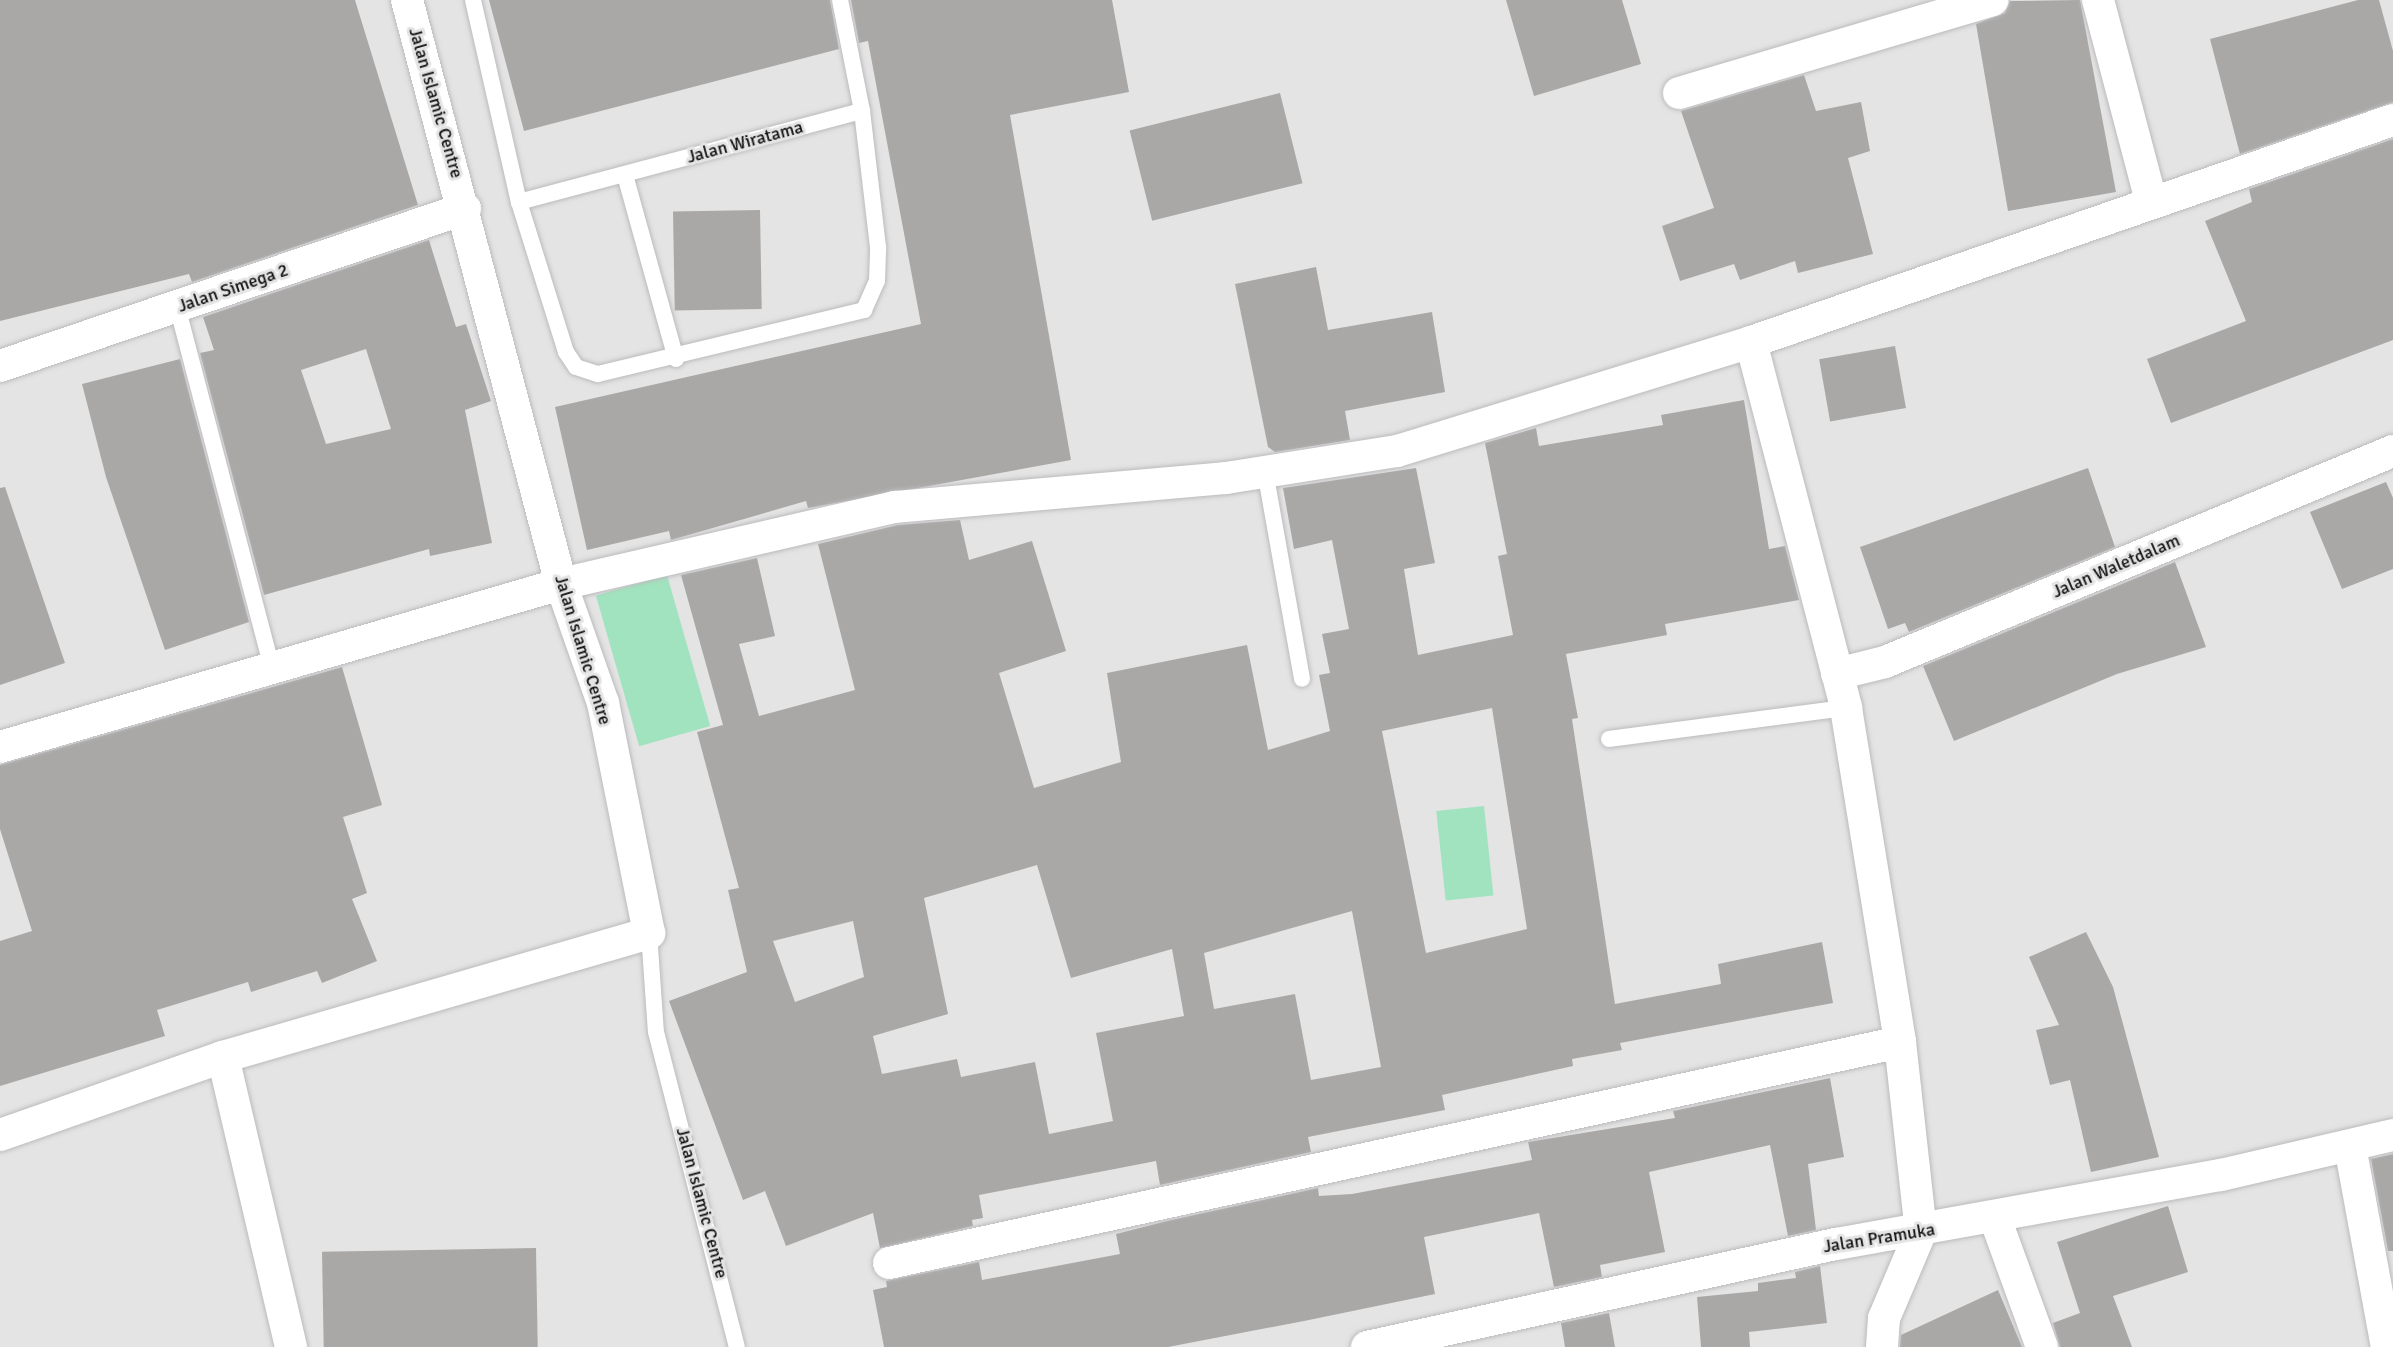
<!DOCTYPE html>
<style>
body{margin:0}
#map{position:relative;width:2393px;height:1347px;overflow:hidden;background:#e4e4e5;font-family:Signika,sans-serif}
div>[style]{position:absolute}
[style*='--x']{left:calc(var(--x)*1px);top:calc(var(--y)*1px);width:calc(var(--w)*1px);rotate:calc(var(--a)*1deg)}
.green>*{inset:0;background:#a1e3bf;transform-origin:0 0}
.building>*{inset:0;background:#a9a8a7;transform-origin:0 0}
.roads{filter:drop-shadow(0 0 2px #bbbbbd) drop-shadow(0 0 2px #bbbbbd)}
.lane>*{height:16px;margin:-8px;padding:0 8px;transform-origin:8px;border-radius:8px;background:#fff}
.street>*{height:32px;margin:-16px;padding:0 16px;transform-origin:16px;border-radius:16px;background:#fff}
span{translate:-50% -50%;white-space:nowrap;text-align:center;line-height:1.15;-webkit-text-stroke:6px #e4e4e5;paint-order:stroke}
.street-label{font-size:18px;color:#101011}
</style>
<div id="map">
<div class="green">
<i style="left:667px;top:575px;width:157px;height:74px;rotate:74deg"></i>
<i style="left:1484px;top:806px;width:90px;height:48px;rotate:84deg"></i>
</div>
<div class="building">
<i style="clip-path:polygon(0 0,355px 0,418px 205px,192px 282px,189px 274px,0 321px)"></i>
<i style="clip-path:polygon(489px 0,830px 0,839px 49px,524px 131px)"></i>
<i style="clip-path:polygon(851px 0,1112px 0,1129px 92px,1010px 115px,1071px 460px,808px 508px,806px 501px,671px 540px,669px 531px,587px 550px,555px 407px,921px 324px,868px 41px,859px 43px)"></i>
<i style="clip-path:polygon(1506px 0,1622px 0,1641px 64px,1534px 96px)"></i>
<i style="clip-path:polygon(2080px 0,2116px 192px,2008px 211px,1976px 24px,2005px 13px,2010px 1px)"></i>
<i style="clip-path:polygon(2358px 0,2379px 0,2393px 51px,2393px 102px,2240px 154px,2210px 39px)"></i>
<i style="clip-path:polygon(1804px 75px,1816px 111px,1861px 102px,1870px 151px,1848px 158px,1873px 254px,1798px 273px,1795px 261px,1740px 280px,1734px 264px,1680px 281px,1662px 226px,1714px 208px,1681px 111px)"></i>
<i style="left:1280px;top:93px;width:93px;height:155px;rotate:76deg"></i>
<i style="clip-path:polygon(2393px 139px,2393px 340px,2171px 423px,2147px 359px,2246px 321px,2205px 221px,2252px 202px,2249px 189px)"></i>
<i style="left:760px;top:210px;width:99px;height:87px;rotate:89deg"></i>
<i style="clip-path:polygon(evenodd,429px 240px,456px 327px,466px 324px,491px 401px,465px 410px,492px 543px,430px 556px,429px 549px,264px 595px,200px 353px,214px 350px,203px 317px,429px 240px,366px 349px,391px 429px,326px 444px,301px 370px,366px 349px)"></i>
<i style="clip-path:polygon(1316px 267px,1328px 330px,1432px 312px,1445px 392px,1345px 411px,1350px 440px,1275px 452px,1268px 447px,1235px 284px)"></i>
<i style="left:1895px;top:346px;width:63px;height:77px;rotate:80deg"></i>
<i style="clip-path:polygon(180px 359px,249px 622px,165px 650px,106px 477px,82px 384px)"></i>
<i style="clip-path:polygon(evenodd,1744px 400px,1769px 549px,1785px 546px,1799px 600px,1665px 624px,1667px 635px,1566px 654px,1578px 718px,1572px 719px,1615px 1004px,1721px 984px,1718px 964px,1822px 942px,1833px 1003px,1620px 1043px,1622px 1050px,1572px 1059px,1573px 1066px,1442px 1095px,1445px 1110px,1308px 1137px,1311px 1152px,1160px 1185px,1156px 1161px,979px 1195px,983px 1218px,972px 1220px,973px 1226px,880px 1248px,873px 1213px,786px 1246px,765px 1191px,743px 1200px,669px 1001px,747px 972px,728px 890px,739px 888px,697px 732px,723px 725px,681px 575px,757px 558px,775px 636px,739px 644px,759px 716px,855px 690px,818px 544px,898px 525px,960px 520px,969px 560px,1032px 541px,1066px 651px,999px 673px,1034px 788px,1121px 762px,1107px 673px,1247px 645px,1268px 750px,1330px 731px,1319px 675px,1330px 673px,1322px 634px,1349px 629px,1332px 540px,1294px 549px,1283px 488px,1416px 468px,1435px 563px,1404px 569px,1418px 655px,1513px 635px,1498px 556px,1507px 554px,1485px 443px,1536px 428px,1539px 446px,1663px 425px,1661px 415px,1744px 400px,1492px 708px,1527px 929px,1426px 953px,1382px 731px,1492px 708px,1744px 400px,1037px 865px,1071px 978px,1172px 949px,1184px 1016px,1096px 1033px,1113px 1121px,1049px 1134px,1035px 1062px,961px 1077px,957px 1059px,882px 1074px,873px 1036px,948px 1014px,924px 898px,1037px 865px,1744px 400px,1352px 911px,1381px 1067px,1311px 1080px,1295px 994px,1214px 1009px,1204px 953px,1352px 911px,1744px 400px,853px 921px,864px 977px,795px 1002px,773px 941px,853px 921px)"></i>
<i style="clip-path:polygon(2088px 468px,2115px 547px,1909px 632px,1905px 623px,1888px 629px,1860px 547px)"></i>
<i style="clip-path:polygon(2386px 482px,2393px 498px,2393px 569px,2342px 589px,2310px 512px)"></i>
<i style="clip-path:polygon(5px 487px,65px 663px,0 685px,0 488px)"></i>
<i style="clip-path:polygon(2175px 562px,2206px 647px,2117px 674px,1954px 741px,1923px 666px)"></i>
<i style="clip-path:polygon(342px 667px,382px 805px,343px 817px,367px 893px,352px 899px,377px 961px,322px 983px,317px 971px,251px 992px,248px 982px,157px 1010px,165px 1036px,0 1086px,0 941px,32px 931px,0 829px,0 765px)"></i>
<i style="clip-path:polygon(2086px 932px,2113px 987px,2159px 1157px,2091px 1172px,2070px 1080px,2050px 1085px,2036px 1030px,2059px 1025px,2029px 957px)"></i>
<i style="clip-path:polygon(1830px 1078px,1844px 1157px,1808px 1164px,1816px 1230px,1788px 1236px,1770px 1145px,1649px 1172px,1665px 1252px,1600px 1265px,1602px 1277px,1554px 1287px,1539px 1213px,1424px 1237px,1435px 1294px,1304px 1321px,1168px 1347px,884px 1347px,873px 1290px,887px 1287px,886px 1281px,979px 1262px,982px 1280px,1120px 1254px,1116px 1234px,1167px 1221px,1318px 1188px,1319px 1196px,1352px 1194px,1532px 1160px,1528px 1142px,1675px 1118px,1673px 1111px)"></i>
<i style="clip-path:polygon(2393px 1154px,2393px 1251px,2388px 1251px,2371px 1159px)"></i>
<i style="clip-path:polygon(2168px 1206px,2188px 1272px,2113px 1296px,2132px 1347px,2060px 1347px,2053px 1323px,2080px 1313px,2057px 1242px)"></i>
<i style="left:536px;top:1248px;width:99px;height:214px;rotate:89deg"></i>
<i style="clip-path:polygon(1820px 1266px,1827px 1323px,1749px 1332px,1750px 1347px,1701px 1347px,1697px 1297px,1758px 1291px,1758px 1283px,1796px 1278px,1795px 1272px)"></i>
<i style="clip-path:polygon(1998px 1290px,2022px 1347px,1900px 1347px,1901px 1335px)"></i>
<i style="clip-path:polygon(1609px 1313px,1615px 1347px,1565px 1347px,1561px 1323px)"></i>
</div>
<div class="roads">
<div class="lane">
<i style="--x:473;--y:0;--w:207;--a:77.2"></i>
<i style="--x:519;--y:202;--w:157;--a:72.6"></i>
<i style="--x:566;--y:352;--w:18;--a:56"></i>
<i style="--x:576;--y:367;--w:23;--a:18"></i>
<i style="--x:598;--y:374;--w:274;--a:-13.5"></i>
<i style="--x:864;--y:310;--w:32;--a:-66"></i>
<i style="--x:877;--y:281;--w:34;--a:-88"></i>
<i style="--x:878;--y:247;--w:137;--a:-96.7"></i>
<i style="--x:862;--y:111;--w:113;--a:-101.2"></i>
<i style="--x:625;--y:175;--w:191;--a:74.5"></i>
<i style="--x:519;--y:202;--w:355;--a:-14.9"></i>
<i style="--x:177;--y:306;--w:374;--a:75.3"></i>
<i style="--x:1265;--y:471;--w:211;--a:79.9"></i>
<i style="--x:1609;--y:739;--w:239;--a:-7.5"></i>
<i style="--x:649;--y:933;--w:99;--a:86"></i>
<i style="--x:656;--y:1032;--w:325;--a:75.6"></i>
</div>
<div class="street">
<i style="--x:2098;--y:0;--w:208;--a:75.2"></i>
<i style="--x:1679;--y:93;--w:327;--a:-16.5"></i>
<i style="--x:1751;--y:342;--w:378;--a:75.4"></i>
<i style="--x:1846;--y:708;--w:338;--a:80.8"></i>
<i style="--x:1900;--y:1042;--w:190;--a:83.7"></i>
<i style="--x:1921;--y:1231;--w:95;--a:113"></i>
<i style="--x:1884;--y:1318;--w:29;--a:94"></i>
<i style="--x:0;--y:366;--w:491;--a:-18.7"></i>
<i style="--x:1837;--y:674;--w:49;--a:-14"></i>
<i style="--x:1885;--y:662;--w:550;--a:-22.56"></i>
<i style="--x:0;--y:747;--w:584;--a:-16.2"></i>
<i style="--x:561;--y:584;--w:343;--a:-13"></i>
<i style="--x:895;--y:507;--w:332;--a:-5"></i>
<i style="--x:1226;--y:478;--w:173;--a:-9"></i>
<i style="--x:1397;--y:451;--w:370;--a:-17.1"></i>
<i style="--x:1751;--y:342;--w:679;--a:-19.08"></i>
<i style="--x:223;--y:1057;--w:298;--a:76.8"></i>
<i style="--x:0;--y:1135;--w:236;--a:-19.3"></i>
<i style="--x:223;--y:1057;--w:444;--a:-16.2"></i>
<i style="--x:649;--y:933;--w:235;--a:-101.3"></i>
<i style="--x:603;--y:703;--w:126;--a:-109.4"></i>
<i style="--x:561;--y:584;--w:604;--a:-104.77"></i>
<i style="--x:2350;--y:1146;--w:204;--a:79.6"></i>
<i style="--x:1995;--y:1218;--w:137;--a:70"></i>
<i style="--x:889;--y:1263;--w:1035;--a:-12.33"></i>
<i style="--x:1367;--y:1347;--w:481;--a:-12.4"></i>
<i style="--x:1837;--y:1244;--w:390;--a:-10.2"></i>
<i style="--x:2221;--y:1175;--w:177;--a:-13.1"></i>
</div>
</div>
<div class="street-label">
<span style="left:436px;top:103px;rotate:74deg">Jalan Islamic Centre</span>
<span style="left:745px;top:142px;rotate:-15deg">Jalan Wiratama</span>
<span style="left:233px;top:288px;rotate:-19deg">Jalan Simega 2</span>
<span style="left:2116px;top:566px;rotate:-23deg">Jalan Waletdalam</span>
<span style="left:583px;top:650px;rotate:73deg">Jalan Islamic Centre</span>
<span style="left:702px;top:1203px;rotate:75deg">Jalan Islamic Centre</span>
<span style="left:1879px;top:1238px;rotate:-9deg">Jalan Pramuka</span>
</div>
</div>
